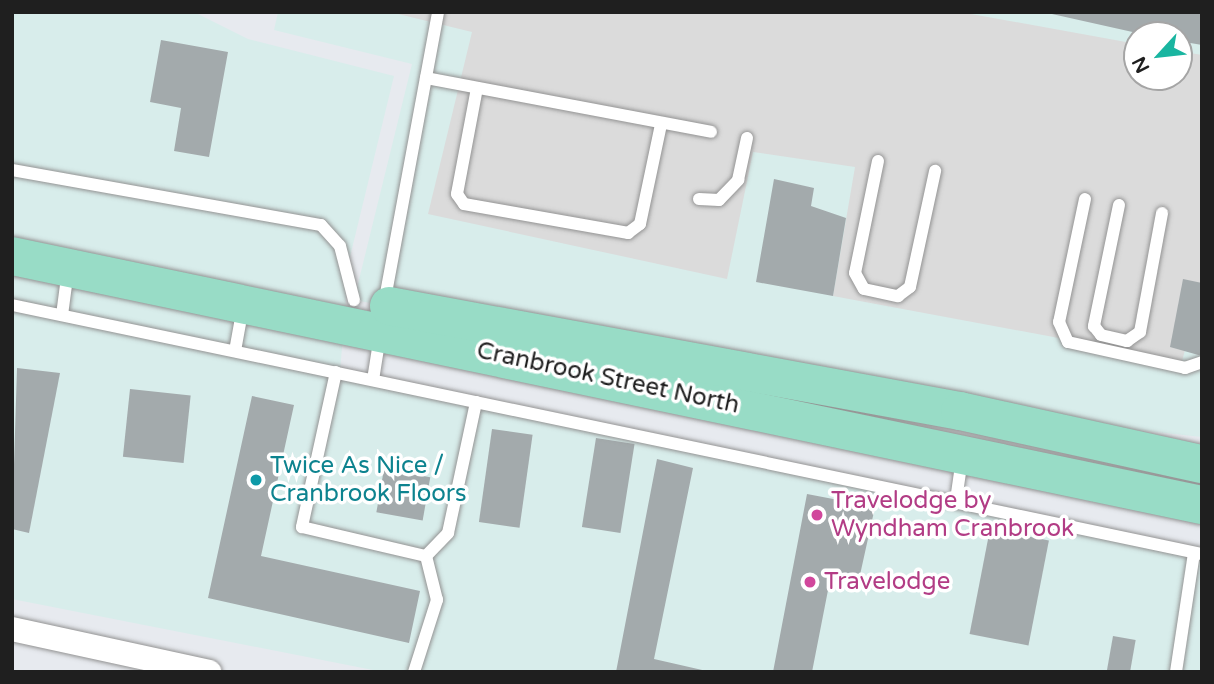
<!DOCTYPE html>
<style>
body{margin:0}
#map{position:relative;width:1214px;height:684px;overflow:hidden;background:#e7eaef;font-family:"Varela Round",sans-serif}
div>[style]{position:absolute}
[style*='--x']{left:calc(var(--x)*1px);top:calc(var(--y)*1px);width:calc(var(--w)*1px);rotate:calc(var(--a)*1deg)}
.commercial>*{inset:0;background:#d8edeb}
.parking>*{inset:0;background:#dbdbdb}
.building>*{inset:0;background:#a3aaac;transform-origin:0 0}
.roads{filter:drop-shadow(0 0 2px #939393) drop-shadow(0 0 2px #939393)}
.lane>*{height:12px;margin:-6px;padding:0 6px;transform-origin:6px;border-radius:6px;background:#fff}
.street>*{height:24px;margin:-12px;padding:0 12px;transform-origin:12px;border-radius:12px;background:#fff}
.highway>*{height:38px;margin:-19px;padding:0 19px;transform-origin:19px;border-radius:19px;background:#98dcc6}
.dots>*{width:19px;height:19px;translate:-50% -50%;box-sizing:border-box;border:4px solid #fff;border-radius:50%}
span{translate:-50% -50%;white-space:nowrap;text-align:center;line-height:1.15;-webkit-text-stroke:7px #fff;paint-order:stroke}
.street-label{font-size:24px;color:#1f1f1f}
.culture-label{font-size:24px;color:#0d838f}
.left{translate:0 -50%;text-align:left}
.hotel-label{font-size:24px;color:#b23c85}
.frame{position:absolute;inset:0;border:14px solid #1f1f1f;pointer-events:none}
.north{position:absolute;left:1123px;top:21px;width:70px;height:70px;box-sizing:border-box;background:#fff;border:2px solid #a5a5a5;border-radius:50%;rotate:243deg;font-size:19px;font-weight:700;line-height:28px;text-align:center;color:#1f1f1f}
.north::after{content:'';display:block;margin:auto;width:24px;height:32px;background:#19b5a0;clip-path:polygon(50% 0,100% 100%,50% 72%,0 100%)}
</style>
<div id="map">
<div class="commercial">
<i style="clip-path:polygon(12px 12px,194px 12px,248px 39px,394px 76px,349px 261px,340px 372px,1202px 551px,1202px 672px,383px 672px,12px 599px)"></i>
<i style="clip-path:polygon(evenodd,278px 12px,1202px 12px,1202px 437px,960px 411px,354px 300px,412px 64px,274px 30px,278px 12px,1137px 35px,1179px 35px,1179px 77px,1137px 77px,1137px 35px)"></i>
</div>
<div class="parking">
<i style="clip-path:polygon(390px 12px,960px 12px,1137px 44px,1137px 77px,1179px 77px,1179px 51px,1202px 55px,1202px 288px,1182px 361px,833px 296px,855px 167px,753px 152px,727px 279px,428px 214px,472px 32px)"></i>
</div>
<div class="building">
<i style="clip-path:polygon(1043px 12px,1202px 12px,1202px 45px,1179px 41px,1179px 35px,1146px 35px)"></i>
<i style="clip-path:polygon(161px 40px,228px 52px,209px 157px,174px 151px,181px 108px,150px 102px)"></i>
<i style="clip-path:polygon(774px 179px,814px 188px,811px 206px,846px 218px,833px 296px,756px 282px)"></i>
<i style="clip-path:polygon(1183px 279px,1202px 283px,1202px 356px,1170px 347px)"></i>
<i style="clip-path:polygon(17px 368px,60px 373px,29px 533px,12px 529px)"></i>
<i style="left:130px;top:389px;width:61px;height:68px;rotate:6deg"></i>
<i style="clip-path:polygon(252px 396px,294px 405px,261px 556px,420px 591px,409px 643px,208px 598px)"></i>
<i style="left:492px;top:429px;width:41px;height:94px;rotate:8deg"></i>
<i style="left:596px;top:438px;width:39px;height:90px;rotate:9deg"></i>
<i style="clip-path:polygon(657px 459px,693px 468px,654px 659px,711px 672px,616px 672px)"></i>
<i style="left:384px;top:469px;width:47px;height:44px;rotate:10deg"></i>
<i style="clip-path:polygon(807px 494px,875px 507px,858px 584px,830px 580px,812px 672px,773px 672px)"></i>
<i style="left:990px;top:529px;width:60px;height:107px;rotate:11deg"></i>
<i style="left:1113px;top:636px;width:23px;height:36px;rotate:10deg"></i>
</div>
<div class="roads">
<div class="lane">
<i style="--x:426;--y:78;--w:290;--a:10.7"></i>
<i style="--x:477;--y:88;--w:108;--a:100.7"></i>
<i style="--x:457;--y:194;--w:12;--a:55"></i>
<i style="--x:464;--y:204;--w:167;--a:10"></i>
<i style="--x:628;--y:233;--w:15;--a:-37"></i>
<i style="--x:640;--y:224;--w:102;--a:-78.1"></i>
<i style="--x:878;--y:161;--w:114;--a:101.6"></i>
<i style="--x:855;--y:273;--w:18;--a:61"></i>
<i style="--x:864;--y:289;--w:35;--a:12"></i>
<i style="--x:898;--y:296;--w:15;--a:-37"></i>
<i style="--x:910;--y:287;--w:119;--a:-77.8"></i>
<i style="--x:12;--y:170;--w:314;--a:10.1"></i>
<i style="--x:321;--y:225;--w:28;--a:48"></i>
<i style="--x:340;--y:246;--w:56;--a:75.5"></i>
<i style="--x:699;--y:199;--w:20;--a:3"></i>
<i style="--x:719;--y:200;--w:28;--a:-46"></i>
<i style="--x:738;--y:180;--w:43;--a:-77.9"></i>
<i style="--x:1085;--y:199;--w:126;--a:101.9"></i>
<i style="--x:1059;--y:322;--w:22;--a:66"></i>
<i style="--x:1068;--y:342;--w:120;--a:12.5"></i>
<i style="--x:1185;--y:368;--w:18;--a:-19"></i>
<i style="--x:1119;--y:205;--w:124;--a:101.7"></i>
<i style="--x:1094;--y:326;--w:11;--a:52"></i>
<i style="--x:1101;--y:335;--w:27;--a:13"></i>
<i style="--x:1127;--y:341;--w:16;--a:-35"></i>
<i style="--x:1140;--y:332;--w:121;--a:-79.5"></i>
<i style="--x:384;--y:304;--w:297;--a:-79.5"></i>
<i style="--x:12;--y:305;--w:1216;--a:11.82"></i>
<i style="--x:62;--y:315;--w:45;--a:-82.4"></i>
<i style="--x:235;--y:351;--w:45;--a:-79.7"></i>
<i style="--x:336;--y:372;--w:159;--a:102.4"></i>
<i style="--x:302;--y:527;--w:127;--a:13.2"></i>
<i style="--x:426;--y:556;--w:32;--a:-46"></i>
<i style="--x:448;--y:533;--w:134;--a:-77.9"></i>
<i style="--x:373;--y:380;--w:45;--a:-81"></i>
<i style="--x:956;--y:500;--w:41;--a:-81.7"></i>
<i style="--x:414;--y:672;--w:76;--a:-72.3"></i>
<i style="--x:437;--y:600;--w:45;--a:-104"></i>
<i style="--x:1176;--y:672;--w:120;--a:-81.4"></i>
</div>
<div class="street">
<i style="--x:12;--y:629;--w:202;--a:12.3"></i>
</div>
<div class="highway">
<i style="--x:12;--y:256;--w:1216;--a:11.82"></i>
<i style="--x:389;--y:306;--w:581;--a:10.42"></i>
<i style="--x:960;--y:411;--w:248;--a:12.4"></i>
</div>
</div>
<div class="dots">
<i style="left:256px;top:480px;background:#0f9aa8"></i>
<i style="left:817px;top:515px;background:#d1479c"></i>
<i style="left:810px;top:582px;background:#d1479c"></i>
</div>
<div class="street-label">
<span style="left:608px;top:378px;rotate:12deg">Cranbrook Street North</span>
</div>
<div class="culture-label">
<span class="left" style="left:270px;top:480px">Twice As Nice /<br>Cranbrook Floors</span>
</div>
<div class="hotel-label">
<span class="left" style="left:831px;top:515px">Travelodge by<br>Wyndham Cranbrook</span>
<span class="left" style="left:824px;top:582px">Travelodge</span>
</div>
<div class="frame"></div>
<div class="north">N</div>
</div>
